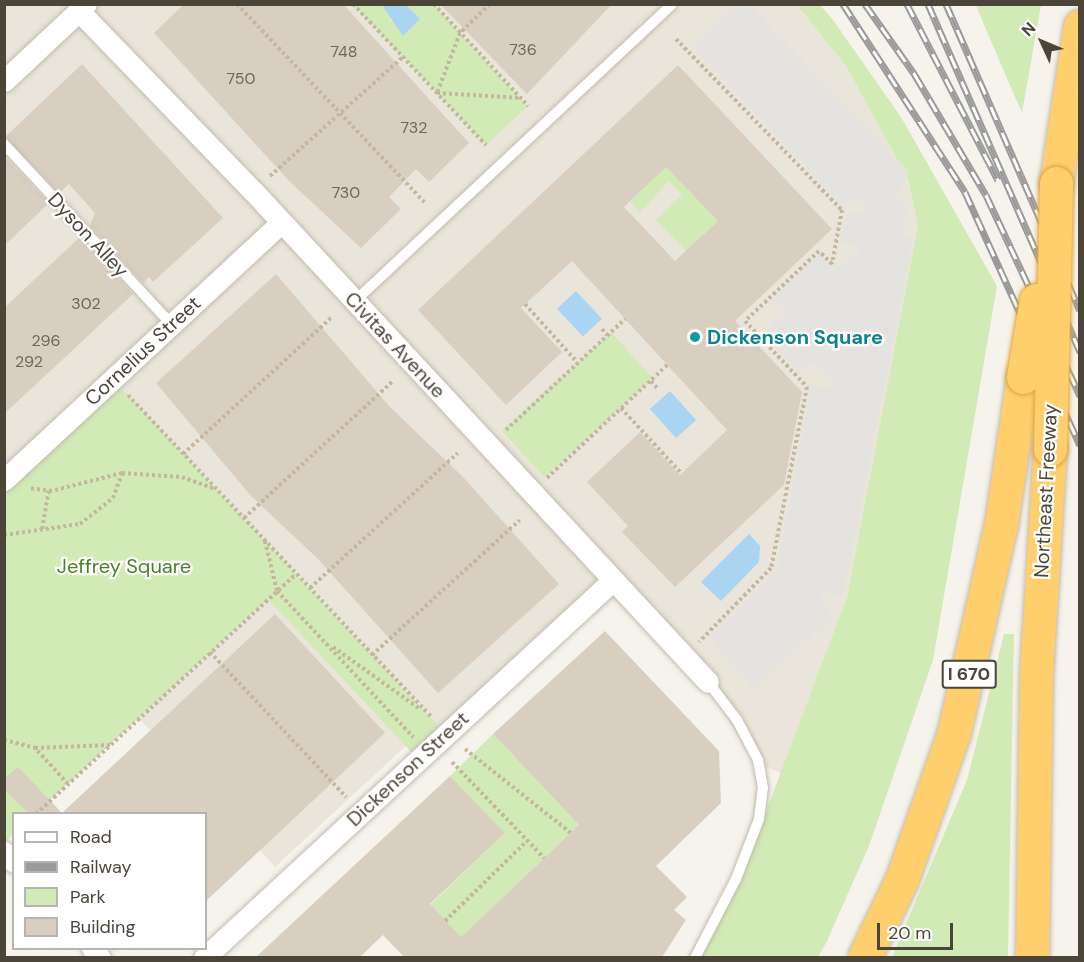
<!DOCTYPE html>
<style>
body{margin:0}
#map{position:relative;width:1084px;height:962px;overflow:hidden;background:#f6f3ec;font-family:"DM Sans",sans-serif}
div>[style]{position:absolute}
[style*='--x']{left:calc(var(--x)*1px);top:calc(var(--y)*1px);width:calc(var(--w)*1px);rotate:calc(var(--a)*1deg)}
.residential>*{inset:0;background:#eae5da}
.green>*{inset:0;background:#d2eab5;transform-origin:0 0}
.parking>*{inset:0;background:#e5e3e0}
.water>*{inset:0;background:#a9d4f2;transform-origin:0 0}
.building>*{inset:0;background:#d8cfc1}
.path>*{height:4px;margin-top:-2px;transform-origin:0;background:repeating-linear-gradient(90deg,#c4b79f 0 3px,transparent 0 6px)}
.roads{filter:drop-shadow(0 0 2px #c2bbae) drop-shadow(0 0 2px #c2bbae)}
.lane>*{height:10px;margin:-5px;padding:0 5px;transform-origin:5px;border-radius:5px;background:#fff}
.street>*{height:21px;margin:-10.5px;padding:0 10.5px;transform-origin:10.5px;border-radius:10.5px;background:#fff}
.highway>*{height:33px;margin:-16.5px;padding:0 16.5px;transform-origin:16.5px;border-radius:16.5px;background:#ffcf6e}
.rail>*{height:7px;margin-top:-3.5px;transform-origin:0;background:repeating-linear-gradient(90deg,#fff 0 14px,#9a9a9a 0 28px);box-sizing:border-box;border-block:2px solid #9a9a9a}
.bridges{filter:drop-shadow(0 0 2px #e0a43c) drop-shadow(0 0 2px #e0a43c)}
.highway-bridge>*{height:33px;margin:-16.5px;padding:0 16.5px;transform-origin:16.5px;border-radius:16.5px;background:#ffcf6e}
.dots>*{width:16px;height:16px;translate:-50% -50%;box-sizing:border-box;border:3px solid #fff;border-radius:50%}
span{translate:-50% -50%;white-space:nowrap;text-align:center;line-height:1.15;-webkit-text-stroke:4.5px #fff;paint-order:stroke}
.number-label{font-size:16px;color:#6e675b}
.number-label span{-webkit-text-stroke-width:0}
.shield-label span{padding:2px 4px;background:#fff;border:2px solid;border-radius:4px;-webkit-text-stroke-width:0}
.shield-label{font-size:18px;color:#4b4439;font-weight:700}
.street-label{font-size:20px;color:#4b4439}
.culture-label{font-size:20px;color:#0d838f;font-weight:700}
.left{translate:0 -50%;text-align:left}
.park-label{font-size:20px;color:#4a7f2a}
.frame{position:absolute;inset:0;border:6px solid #4b4439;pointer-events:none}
.legend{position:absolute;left:12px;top:812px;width:195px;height:138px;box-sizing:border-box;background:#fff;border:2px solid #b7b4b0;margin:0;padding:8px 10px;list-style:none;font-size:18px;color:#4b4439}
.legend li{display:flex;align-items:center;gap:12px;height:30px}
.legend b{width:30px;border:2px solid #b7b4b0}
.north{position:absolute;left:1012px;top:12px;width:60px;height:60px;-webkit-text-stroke:4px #fff;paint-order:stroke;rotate:314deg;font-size:16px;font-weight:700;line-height:24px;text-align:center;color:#4b4439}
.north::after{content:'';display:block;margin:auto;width:21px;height:27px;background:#4b4439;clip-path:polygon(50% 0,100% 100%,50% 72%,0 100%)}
.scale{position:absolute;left:877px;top:923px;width:76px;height:27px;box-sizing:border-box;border:3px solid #4b4439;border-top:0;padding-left:8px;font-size:18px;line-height:21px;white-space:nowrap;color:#4b4439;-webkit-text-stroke:4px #fff;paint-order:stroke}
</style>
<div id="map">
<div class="residential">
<i style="clip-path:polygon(5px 5px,797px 5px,846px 66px,908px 179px,918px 225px,847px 597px,781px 773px,754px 762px,707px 683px,612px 580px,445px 733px,407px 745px,275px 867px,139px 718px,36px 813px,14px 814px,5px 842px)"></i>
</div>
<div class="green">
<i style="clip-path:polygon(353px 5px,382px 5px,393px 16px,388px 21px,420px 20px,406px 5px,434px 5px,528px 106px,486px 145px)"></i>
<i style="clip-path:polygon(797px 5px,820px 5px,833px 20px,901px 117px,997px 286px,933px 660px,869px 846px,827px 941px,818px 957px,692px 958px,765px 814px,847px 597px,918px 225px,908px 179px,846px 66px)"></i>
<i style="clip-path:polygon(976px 5px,1041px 5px,1022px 113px,985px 27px)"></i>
<i style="clip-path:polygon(666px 167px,718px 221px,686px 251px,656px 220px,682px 195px,669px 181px,640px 212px,630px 202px)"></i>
<i style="left:611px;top:332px;width:63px;height:147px;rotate:48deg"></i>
<i style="clip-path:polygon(113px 379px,446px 734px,418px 759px,268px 599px,36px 813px,14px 814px,13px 834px,5px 843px,5px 480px)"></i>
<i style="clip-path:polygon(1004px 634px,1014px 634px,1008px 957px,892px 957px,967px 780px)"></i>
<i style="clip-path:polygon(493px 734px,579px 825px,461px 937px,430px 905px,505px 833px,450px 776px)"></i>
</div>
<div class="parking">
<i style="clip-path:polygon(738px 4px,750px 5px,909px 172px,896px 199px,908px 206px,902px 237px,913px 238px,843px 596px,823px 592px,819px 597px,833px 617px,754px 689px,710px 638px,777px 570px,811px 386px,832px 388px,834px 382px,814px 361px,800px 374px,762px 334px,785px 312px,773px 299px,819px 255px,834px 269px,858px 254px,858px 246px,840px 243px,846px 215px,869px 210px,860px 196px,842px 206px,693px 46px)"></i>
</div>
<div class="water">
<i style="clip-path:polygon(382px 5px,406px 5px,420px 19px,403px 36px)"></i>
<i style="left:576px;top:291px;width:38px;height:26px;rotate:47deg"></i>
<i style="left:670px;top:391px;width:39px;height:27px;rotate:48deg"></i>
<i style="clip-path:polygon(749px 534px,760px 546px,759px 562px,721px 601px,701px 582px)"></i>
</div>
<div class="building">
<i style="clip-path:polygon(184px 4px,343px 4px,469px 143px,429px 182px,416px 169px,389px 197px,401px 209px,361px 248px,289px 181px,154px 33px)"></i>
<i style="clip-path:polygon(440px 4px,612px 4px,527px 94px)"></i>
<i style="clip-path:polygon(82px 64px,223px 218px,153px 282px,149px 277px,143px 283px,90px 226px,95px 213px,69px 184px,59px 193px,5px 137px)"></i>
<i style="clip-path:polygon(evenodd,678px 65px,832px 229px,735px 321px,802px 392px,784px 485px,675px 587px,622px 532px,628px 526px,587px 482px,640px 432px,680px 475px,727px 430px,572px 261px,521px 308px,562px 352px,506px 405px,418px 310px,678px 65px,666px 167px,718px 221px,675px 261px,624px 207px,666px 167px)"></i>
<i style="clip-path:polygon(4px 156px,49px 203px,4px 246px)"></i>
<i style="clip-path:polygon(80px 237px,133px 294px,4px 414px,4px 308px)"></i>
<i style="clip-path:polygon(276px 274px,390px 407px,463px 477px,559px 584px,438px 693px,318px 559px,251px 496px,156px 383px)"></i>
<i style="clip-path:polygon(275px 614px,385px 733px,206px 901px,206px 813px,28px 813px,4px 789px,4px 779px,18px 767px,62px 813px)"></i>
<i style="clip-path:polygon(605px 631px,719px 751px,721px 803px,656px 866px,687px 897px,674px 910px,686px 920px,662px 957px,404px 957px,383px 935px,360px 957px,256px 957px,450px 776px,505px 833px,430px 904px,461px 937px,579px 825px,493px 734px)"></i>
</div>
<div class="path">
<i style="--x:237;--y:4;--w:274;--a:46.6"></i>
<i style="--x:353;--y:4;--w:194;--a:46.7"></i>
<i style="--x:434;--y:4;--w:139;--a:47.3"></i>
<i style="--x:490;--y:4;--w:42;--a:136"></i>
<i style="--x:460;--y:33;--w:64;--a:111"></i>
<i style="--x:437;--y:93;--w:85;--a:3.4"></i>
<i style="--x:676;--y:39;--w:238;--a:45.9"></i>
<i style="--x:842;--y:210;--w:55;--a:100.5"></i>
<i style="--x:832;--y:264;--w:18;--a:-135"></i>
<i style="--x:819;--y:251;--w:102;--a:136.6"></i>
<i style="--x:745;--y:321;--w:91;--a:46.8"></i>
<i style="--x:807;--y:387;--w:185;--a:101.2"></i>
<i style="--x:771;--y:568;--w:103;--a:134.2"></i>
<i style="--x:270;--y:176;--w:178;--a:-41.8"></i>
<i style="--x:525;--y:304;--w:79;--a:48.1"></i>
<i style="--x:602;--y:329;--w:8;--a:50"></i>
<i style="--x:651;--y:381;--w:11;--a:49"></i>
<i style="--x:128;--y:395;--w:442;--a:46.7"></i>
<i style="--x:621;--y:408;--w:88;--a:47.3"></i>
<i style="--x:506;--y:430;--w:163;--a:-43"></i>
<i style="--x:183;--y:454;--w:202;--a:-42.6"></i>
<i style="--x:122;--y:473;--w:60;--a:3.8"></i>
<i style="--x:182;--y:477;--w:35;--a:20"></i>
<i style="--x:547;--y:478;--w:165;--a:-43.3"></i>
<i style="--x:244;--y:518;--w:201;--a:-42.6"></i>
<i style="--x:42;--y:529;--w:39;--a:-80"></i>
<i style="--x:4;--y:535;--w:77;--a:-8.2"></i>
<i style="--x:80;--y:524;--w:42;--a:-38.2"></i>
<i style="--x:113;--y:498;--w:27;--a:-70"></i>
<i style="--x:122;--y:473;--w:72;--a:165.6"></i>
<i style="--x:52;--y:491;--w:24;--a:-173"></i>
<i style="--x:265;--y:541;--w:51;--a:76.5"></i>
<i style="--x:277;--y:591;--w:200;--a:47"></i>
<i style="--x:310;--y:588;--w:200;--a:-42.4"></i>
<i style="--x:333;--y:647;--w:107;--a:35.5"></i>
<i style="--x:210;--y:652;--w:199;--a:46.8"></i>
<i style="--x:372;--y:655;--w:200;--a:-42.4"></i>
<i style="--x:4;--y:740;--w:32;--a:14"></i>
<i style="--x:465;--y:749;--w:135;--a:38.4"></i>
<i style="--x:452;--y:762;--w:133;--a:46.2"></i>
<i style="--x:68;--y:784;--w:49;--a:-132.5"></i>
<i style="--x:35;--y:748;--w:76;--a:-2.3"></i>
<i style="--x:36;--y:814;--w:354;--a:-42.7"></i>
<i style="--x:445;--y:921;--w:115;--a:-44.3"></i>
</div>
<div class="roads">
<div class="lane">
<i style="--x:4;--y:144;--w:246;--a:47.1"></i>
<i style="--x:355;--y:301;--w:434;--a:-43.1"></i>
<i style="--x:695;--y:958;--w:89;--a:-62.6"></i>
<i style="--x:736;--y:879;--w:64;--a:-69"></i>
<i style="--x:759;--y:819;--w:31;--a:-83"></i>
<i style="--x:763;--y:788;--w:28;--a:-100"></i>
<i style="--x:758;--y:760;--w:45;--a:-117.7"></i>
<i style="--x:737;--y:720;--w:48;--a:-127.3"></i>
</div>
<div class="street">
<i style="--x:79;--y:11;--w:250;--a:46"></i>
<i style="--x:253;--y:191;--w:669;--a:47.18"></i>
<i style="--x:4;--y:81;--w:112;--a:-43.2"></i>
<i style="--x:4;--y:480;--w:379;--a:-42.9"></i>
<i style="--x:4;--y:852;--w:14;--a:45"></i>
<i style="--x:92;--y:948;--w:13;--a:51"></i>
<i style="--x:204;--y:958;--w:557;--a:-42.74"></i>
</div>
<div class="highway">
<i style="--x:1056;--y:183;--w:159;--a:-81.3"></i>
<i style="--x:864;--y:958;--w:88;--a:-64.3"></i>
<i style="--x:902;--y:879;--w:156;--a:-70.5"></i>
<i style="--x:954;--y:732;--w:213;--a:-77.3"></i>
<i style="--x:1001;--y:524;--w:149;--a:-81.5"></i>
<i style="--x:1032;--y:958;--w:283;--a:-89.2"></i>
<i style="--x:1036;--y:675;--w:226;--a:-86.5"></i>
</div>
</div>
<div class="rail">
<i style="--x:843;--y:4;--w:224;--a:57"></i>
<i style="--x:965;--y:192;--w:278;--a:65.6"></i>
<i style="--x:865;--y:4;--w:87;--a:54.8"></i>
<i style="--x:915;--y:75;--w:139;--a:59.4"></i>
<i style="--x:986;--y:195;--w:222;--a:64.9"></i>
<i style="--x:907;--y:4;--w:198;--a:62.7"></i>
<i style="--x:928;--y:4;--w:380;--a:66.4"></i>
<i style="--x:946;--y:4;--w:334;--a:66.4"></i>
</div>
<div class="bridges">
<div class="highway-bridge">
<i style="--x:1023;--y:377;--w:78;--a:-80.4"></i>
<i style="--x:1050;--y:449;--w:266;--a:-88.7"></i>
</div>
</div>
<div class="dots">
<i style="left:695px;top:337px;background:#0f9aa8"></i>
</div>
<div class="number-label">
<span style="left:523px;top:50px">736</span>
<span style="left:344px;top:52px">748</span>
<span style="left:241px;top:79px">750</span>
<span style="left:414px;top:128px">732</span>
<span style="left:346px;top:193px">730</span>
<span style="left:86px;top:304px">302</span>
<span style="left:46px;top:341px">296</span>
<span style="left:29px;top:362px">292</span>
</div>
<div class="shield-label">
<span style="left:969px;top:674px">I 670</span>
</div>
<div class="street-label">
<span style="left:88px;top:235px;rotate:47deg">Dyson Alley</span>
<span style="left:395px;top:345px;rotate:47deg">Civitas Avenue</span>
<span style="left:143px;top:351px;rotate:-43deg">Cornelius Street</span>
<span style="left:1046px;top:491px;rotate:-87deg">Northeast Freeway</span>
<span style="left:408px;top:769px;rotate:-43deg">Dickenson Street</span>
</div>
<div class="culture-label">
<span class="left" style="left:707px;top:337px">Dickenson Square</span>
</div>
<div class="park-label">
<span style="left:124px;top:566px">Jeffrey Square</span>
</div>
<div class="frame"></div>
<ul class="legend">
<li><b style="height:8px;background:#fff"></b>Road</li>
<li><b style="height:8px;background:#9a9a9a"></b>Railway</li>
<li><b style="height:16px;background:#d2eab5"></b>Park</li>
<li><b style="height:16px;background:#d8cfc1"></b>Building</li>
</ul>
<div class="north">N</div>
<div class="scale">20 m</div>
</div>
